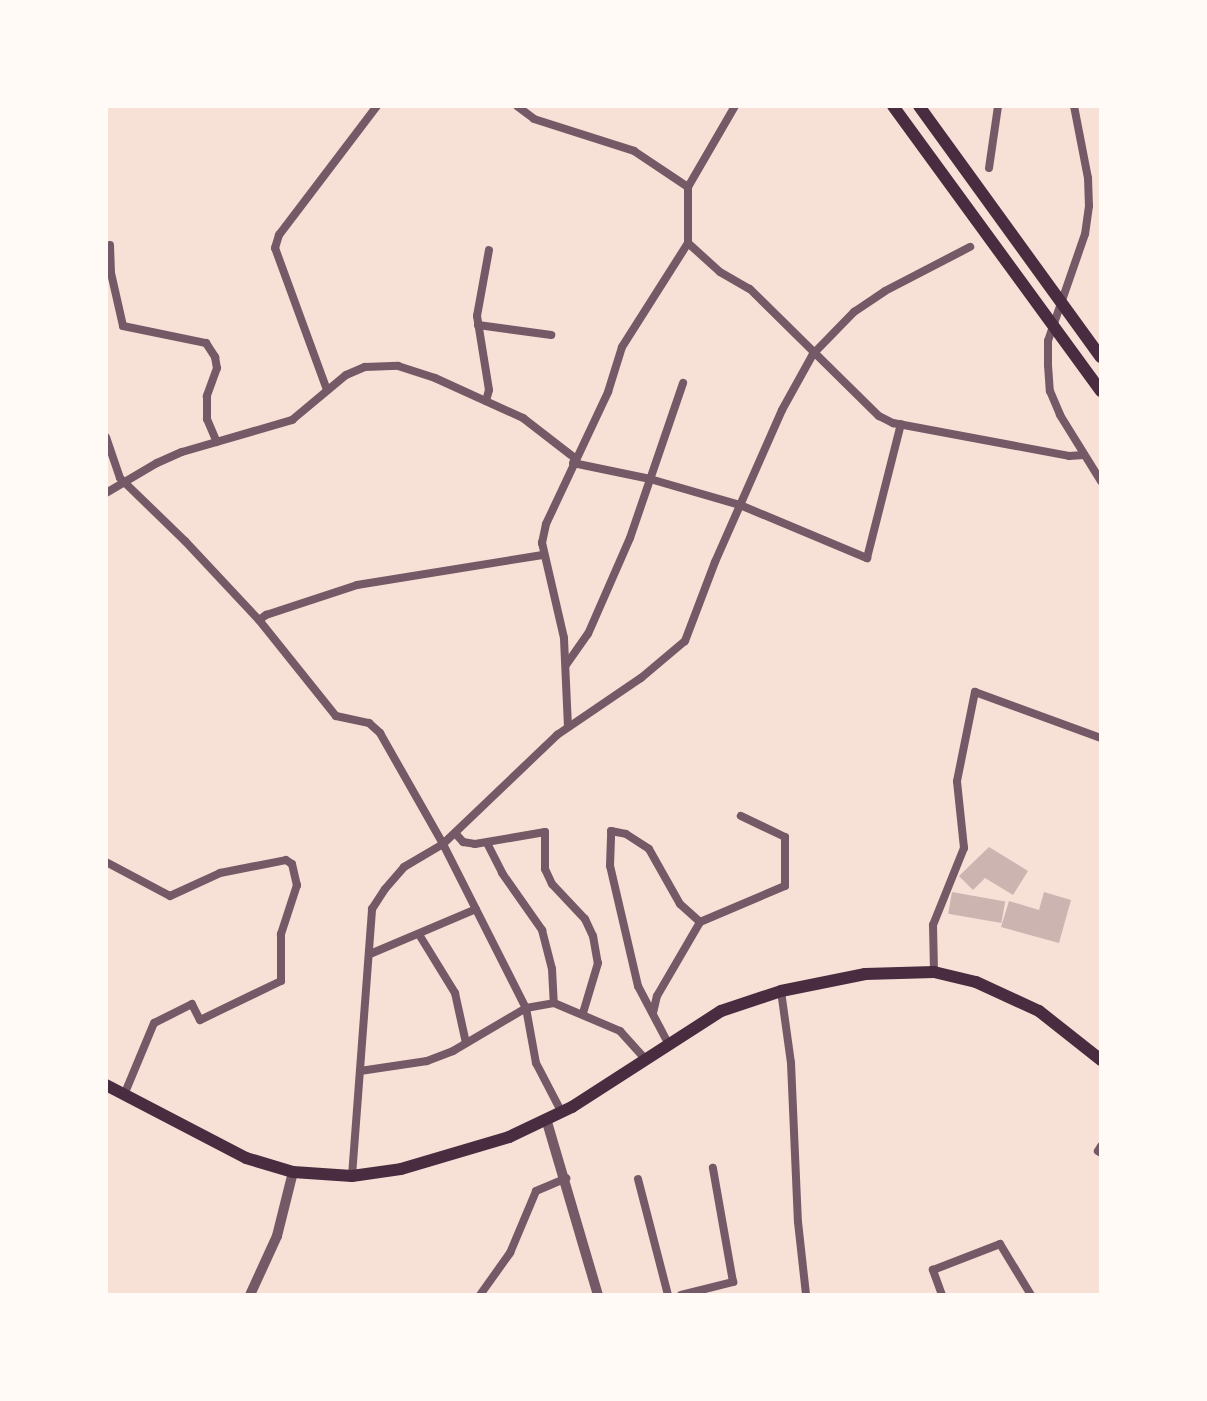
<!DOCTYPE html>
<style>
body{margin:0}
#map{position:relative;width:1207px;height:1401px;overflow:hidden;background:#f7e1d7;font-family:Cabin,sans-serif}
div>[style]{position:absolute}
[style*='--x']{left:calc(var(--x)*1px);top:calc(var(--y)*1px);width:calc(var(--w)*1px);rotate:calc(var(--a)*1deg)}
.building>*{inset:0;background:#ccb4b1;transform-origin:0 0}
.minor>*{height:8px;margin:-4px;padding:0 4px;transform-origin:4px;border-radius:4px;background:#755966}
.tertiary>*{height:10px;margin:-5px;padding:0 5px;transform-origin:5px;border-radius:5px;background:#755966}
.primary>*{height:12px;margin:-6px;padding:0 6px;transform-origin:6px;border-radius:6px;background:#4a2c40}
.trunk>*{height:12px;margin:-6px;padding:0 6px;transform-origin:6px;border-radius:6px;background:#4a2c40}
span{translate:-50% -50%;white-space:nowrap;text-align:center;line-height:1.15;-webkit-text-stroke:8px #fffaf5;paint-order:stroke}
.frame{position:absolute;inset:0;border:108px solid #fffaf5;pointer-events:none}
</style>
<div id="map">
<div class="building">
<i style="clip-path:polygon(989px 847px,1028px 871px,1013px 895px,985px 878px,973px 890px,959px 876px)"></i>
<i style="left:952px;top:892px;width:54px;height:22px;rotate:10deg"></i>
<i style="clip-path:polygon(1044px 892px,1071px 900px,1059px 943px,1001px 927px,1009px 901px,1039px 910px)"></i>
</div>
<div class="minor">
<i style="--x:517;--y:106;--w:21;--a:37"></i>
<i style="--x:534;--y:119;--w:105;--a:17.7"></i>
<i style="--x:634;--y:151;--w:65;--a:33.7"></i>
<i style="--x:1074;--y:106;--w:73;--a:79"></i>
<i style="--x:1088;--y:178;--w:28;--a:88"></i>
<i style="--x:1089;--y:206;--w:28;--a:98"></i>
<i style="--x:1085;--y:234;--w:113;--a:109.1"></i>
<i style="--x:1048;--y:341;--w:24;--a:90"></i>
<i style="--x:1048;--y:365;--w:26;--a:86"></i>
<i style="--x:1050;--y:391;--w:26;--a:67"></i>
<i style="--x:1060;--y:415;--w:78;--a:58.2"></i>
<i style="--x:989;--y:168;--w:63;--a:-81.7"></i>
<i style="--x:688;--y:243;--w:43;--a:42.2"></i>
<i style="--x:720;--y:272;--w:34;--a:30"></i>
<i style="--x:750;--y:289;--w:181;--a:44.6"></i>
<i style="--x:879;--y:416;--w:16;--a:27"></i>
<i style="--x:893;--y:423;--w:179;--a:10.6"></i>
<i style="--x:1069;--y:456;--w:15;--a:-4"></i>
<i style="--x:110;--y:245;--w:28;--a:88"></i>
<i style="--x:111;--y:273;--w:54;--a:77.2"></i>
<i style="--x:123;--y:326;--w:85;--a:11.6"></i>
<i style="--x:206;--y:343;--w:17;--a:57"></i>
<i style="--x:215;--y:357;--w:11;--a:80"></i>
<i style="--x:217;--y:368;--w:30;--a:110"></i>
<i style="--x:207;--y:396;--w:23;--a:90"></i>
<i style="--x:207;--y:419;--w:25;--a:67"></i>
<i style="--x:478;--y:325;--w:74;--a:7.8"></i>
<i style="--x:327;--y:390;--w:151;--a:-110.1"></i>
<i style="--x:275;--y:248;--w:14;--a:-73"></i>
<i style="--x:279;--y:235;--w:162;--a:-52.8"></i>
<i style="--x:486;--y:401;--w:11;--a:-75"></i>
<i style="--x:489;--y:390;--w:75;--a:-99.2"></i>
<i style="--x:477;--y:316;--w:67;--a:-79.7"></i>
<i style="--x:106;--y:437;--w:43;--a:71.1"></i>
<i style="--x:120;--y:478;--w:91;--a:44.1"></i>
<i style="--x:185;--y:541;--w:108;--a:46.9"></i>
<i style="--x:259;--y:620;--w:123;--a:51.3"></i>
<i style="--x:336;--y:716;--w:34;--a:12"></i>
<i style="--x:369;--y:723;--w:15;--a:42"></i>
<i style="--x:380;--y:733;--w:128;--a:60.4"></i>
<i style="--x:443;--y:844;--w:184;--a:63.2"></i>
<i style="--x:526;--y:1008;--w:56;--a:79.7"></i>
<i style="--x:536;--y:1063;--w:56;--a:62.5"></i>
<i style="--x:573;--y:463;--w:79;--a:11.7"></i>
<i style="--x:650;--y:479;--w:94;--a:16.1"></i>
<i style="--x:740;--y:505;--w:138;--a:22.7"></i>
<i style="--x:867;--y:558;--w:138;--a:-75.8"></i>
<i style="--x:106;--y:493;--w:59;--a:-30.5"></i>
<i style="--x:157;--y:463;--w:27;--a:-24"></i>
<i style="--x:182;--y:452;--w:115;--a:-16.2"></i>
<i style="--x:292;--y:420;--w:70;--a:-39.8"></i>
<i style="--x:346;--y:375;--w:21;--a:-23"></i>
<i style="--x:365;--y:367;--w:33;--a:-2"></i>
<i style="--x:398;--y:366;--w:39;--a:18"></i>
<i style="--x:435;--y:378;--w:97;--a:24.4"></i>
<i style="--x:523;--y:418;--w:67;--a:37.7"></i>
<i style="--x:259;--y:620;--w:9;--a:-36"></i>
<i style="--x:266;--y:615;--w:96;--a:-18.2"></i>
<i style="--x:357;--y:585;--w:188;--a:-9.2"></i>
<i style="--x:566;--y:665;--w:38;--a:-55"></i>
<i style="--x:588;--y:634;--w:105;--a:-66.4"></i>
<i style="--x:630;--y:538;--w:164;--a:-71.1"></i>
<i style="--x:568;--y:727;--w:89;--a:-92.6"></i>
<i style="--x:564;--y:638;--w:98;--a:-103"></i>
<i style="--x:542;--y:543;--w:19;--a:-78"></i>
<i style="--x:546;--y:524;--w:146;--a:-64.8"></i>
<i style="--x:608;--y:392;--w:47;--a:-72.7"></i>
<i style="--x:622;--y:347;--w:123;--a:-57.6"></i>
<i style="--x:688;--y:243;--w:56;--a:-90"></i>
<i style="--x:688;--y:187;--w:94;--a:-59.9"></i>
<i style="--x:455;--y:833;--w:12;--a:48"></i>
<i style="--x:463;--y:842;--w:12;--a:9"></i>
<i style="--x:475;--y:844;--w:71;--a:-9.7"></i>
<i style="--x:545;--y:832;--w:37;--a:90"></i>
<i style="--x:545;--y:869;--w:17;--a:65"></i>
<i style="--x:552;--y:884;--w:48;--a:46.7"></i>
<i style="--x:585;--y:919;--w:19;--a:65"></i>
<i style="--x:593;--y:936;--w:27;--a:80"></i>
<i style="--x:598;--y:963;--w:52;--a:106.7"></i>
<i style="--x:487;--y:843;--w:34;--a:63"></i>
<i style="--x:502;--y:873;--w:70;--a:54.9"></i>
<i style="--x:542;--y:930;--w:40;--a:75.6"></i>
<i style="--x:552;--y:969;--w:34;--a:87"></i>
<i style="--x:106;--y:862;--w:72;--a:28"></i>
<i style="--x:170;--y:896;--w:55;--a:-24.7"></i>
<i style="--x:220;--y:873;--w:67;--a:-11.1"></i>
<i style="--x:286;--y:860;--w:7;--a:34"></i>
<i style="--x:292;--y:864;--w:22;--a:77"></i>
<i style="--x:297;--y:885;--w:52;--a:108.1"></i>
<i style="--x:281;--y:934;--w:47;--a:90"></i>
<i style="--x:281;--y:981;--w:90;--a:154.3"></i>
<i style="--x:200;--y:1020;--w:18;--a:-117"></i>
<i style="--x:192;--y:1004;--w:42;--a:153.4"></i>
<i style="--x:154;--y:1023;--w:78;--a:112.6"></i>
<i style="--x:420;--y:936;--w:67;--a:58.4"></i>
<i style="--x:455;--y:993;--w:51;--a:77.6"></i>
<i style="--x:370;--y:954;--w:115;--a:-23"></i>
<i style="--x:934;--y:972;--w:47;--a:-91.2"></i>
<i style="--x:933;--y:925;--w:83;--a:-68.1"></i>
<i style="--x:964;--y:848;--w:67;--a:-96"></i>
<i style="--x:957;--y:781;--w:91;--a:-78.6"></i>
<i style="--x:975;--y:692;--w:134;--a:20.1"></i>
<i style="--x:781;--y:991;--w:73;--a:82.1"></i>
<i style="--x:791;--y:1063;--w:159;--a:87.5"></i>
<i style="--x:798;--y:1222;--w:73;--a:83.7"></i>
<i style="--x:653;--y:1013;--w:17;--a:-77"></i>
<i style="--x:657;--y:996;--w:86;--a:-59.8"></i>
<i style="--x:700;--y:922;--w:92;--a:-23"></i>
<i style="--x:785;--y:886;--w:49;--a:-90"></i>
<i style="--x:785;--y:837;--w:49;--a:-154.5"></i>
<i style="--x:668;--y:1043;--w:64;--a:-117.8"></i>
<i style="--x:638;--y:986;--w:123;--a:-103.1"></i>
<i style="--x:610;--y:866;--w:35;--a:-88"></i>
<i style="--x:611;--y:831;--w:15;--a:11"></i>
<i style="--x:626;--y:834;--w:27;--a:33"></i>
<i style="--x:649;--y:849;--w:63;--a:60.6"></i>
<i style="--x:680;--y:904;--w:27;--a:42"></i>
<i style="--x:360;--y:1071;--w:68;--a:-8.5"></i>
<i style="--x:427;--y:1061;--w:28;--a:-21"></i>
<i style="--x:453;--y:1051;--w:85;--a:-30.5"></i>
<i style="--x:526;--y:1008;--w:28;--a:-10"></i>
<i style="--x:554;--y:1003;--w:72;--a:23"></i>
<i style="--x:620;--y:1031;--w:38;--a:48"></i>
<i style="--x:1101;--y:1146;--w:6;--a:121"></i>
<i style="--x:1098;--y:1151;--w:4;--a:34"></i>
<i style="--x:352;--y:1176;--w:268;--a:-85.7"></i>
<i style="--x:372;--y:909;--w:24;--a:-57"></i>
<i style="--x:385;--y:889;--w:29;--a:-49"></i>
<i style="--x:404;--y:867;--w:45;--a:-30.5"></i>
<i style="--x:443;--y:844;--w:158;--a:-43.7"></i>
<i style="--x:557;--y:735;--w:102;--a:-34.2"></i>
<i style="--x:641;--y:678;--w:57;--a:-40.1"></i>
<i style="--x:685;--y:641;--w:85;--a:-69.2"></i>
<i style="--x:715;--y:562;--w:166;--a:-66.2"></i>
<i style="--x:782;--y:410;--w:64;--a:-61"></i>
<i style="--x:813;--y:354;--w:59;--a:-45.7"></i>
<i style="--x:854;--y:312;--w:37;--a:-34"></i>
<i style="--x:885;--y:291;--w:96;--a:-27.4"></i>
<i style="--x:638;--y:1179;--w:120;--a:75.5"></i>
<i style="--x:480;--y:1295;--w:52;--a:-54.5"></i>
<i style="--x:510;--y:1253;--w:67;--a:-67.2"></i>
<i style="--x:536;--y:1191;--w:33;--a:-23"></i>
<i style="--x:681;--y:1295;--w:54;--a:-14"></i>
<i style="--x:733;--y:1282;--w:116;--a:-100"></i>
<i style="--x:942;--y:1295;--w:27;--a:-110"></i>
<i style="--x:933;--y:1270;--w:72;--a:-21.2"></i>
<i style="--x:1000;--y:1244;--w:60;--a:58.7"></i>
</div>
<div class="tertiary">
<i style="--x:547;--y:1122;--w:180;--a:73.6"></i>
<i style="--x:250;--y:1295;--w:65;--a:-65.4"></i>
<i style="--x:277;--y:1236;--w:66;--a:-76"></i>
</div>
<div class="primary">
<i style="--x:893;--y:106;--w:353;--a:53.9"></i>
<i style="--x:919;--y:106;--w:310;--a:54.1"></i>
</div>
<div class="trunk">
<i style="--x:106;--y:1085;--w:158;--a:27.5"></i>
<i style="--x:246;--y:1158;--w:49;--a:16.6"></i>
<i style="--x:293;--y:1172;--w:59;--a:3.9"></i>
<i style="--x:352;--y:1176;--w:49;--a:-8.1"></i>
<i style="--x:401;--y:1169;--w:113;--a:-16.5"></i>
<i style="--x:509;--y:1137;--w:70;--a:-25.5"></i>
<i style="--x:572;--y:1107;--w:177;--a:-32.8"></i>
<i style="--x:721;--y:1011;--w:63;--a:-18.4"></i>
<i style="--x:781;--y:991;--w:86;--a:-11.4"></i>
<i style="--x:865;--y:974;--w:69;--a:-1.7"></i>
<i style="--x:934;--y:972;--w:43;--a:13.4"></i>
<i style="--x:976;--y:982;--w:69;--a:24.7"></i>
<i style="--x:1039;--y:1011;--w:79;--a:38.3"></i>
</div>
<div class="frame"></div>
</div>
